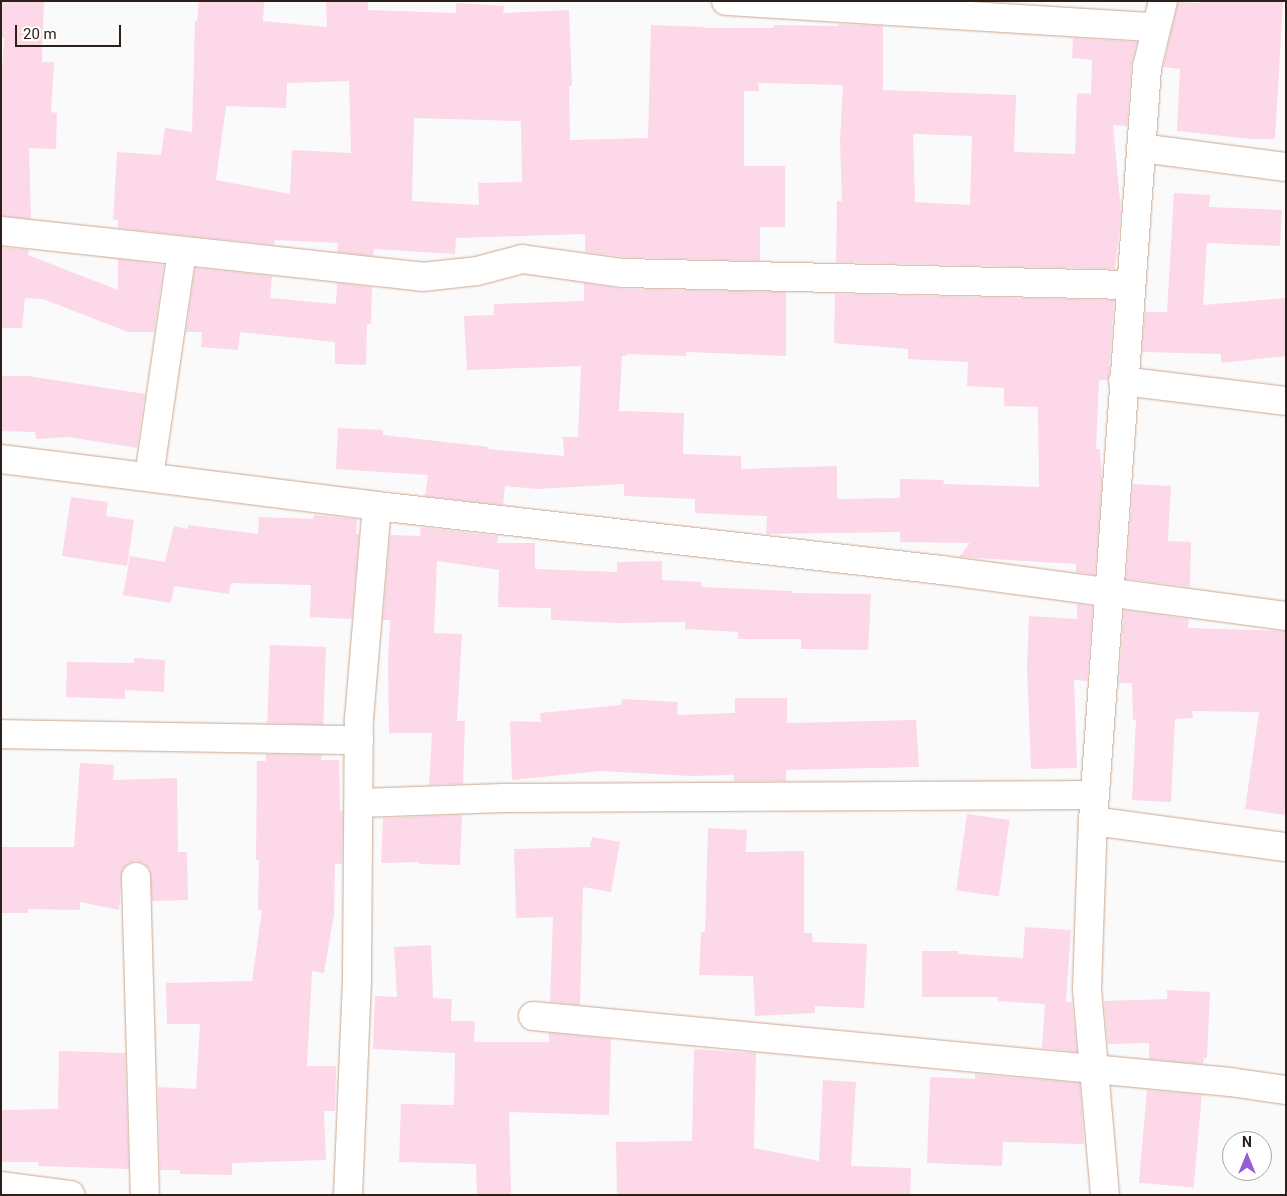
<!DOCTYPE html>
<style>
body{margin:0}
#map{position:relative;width:1287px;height:1196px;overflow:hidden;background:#fafafa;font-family:Roboto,sans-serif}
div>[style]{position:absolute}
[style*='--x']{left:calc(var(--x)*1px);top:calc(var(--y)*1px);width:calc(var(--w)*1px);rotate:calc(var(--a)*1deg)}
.building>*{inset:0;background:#fdd8e8;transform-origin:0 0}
.roads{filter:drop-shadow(0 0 1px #c7a791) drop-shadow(0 0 1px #c7a791)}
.street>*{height:28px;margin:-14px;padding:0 14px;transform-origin:14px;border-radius:14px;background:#fff}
span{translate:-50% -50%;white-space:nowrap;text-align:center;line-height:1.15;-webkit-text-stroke:5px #fff;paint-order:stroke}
.frame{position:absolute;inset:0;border:2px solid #2d2018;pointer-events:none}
.north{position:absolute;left:1222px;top:1131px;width:50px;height:50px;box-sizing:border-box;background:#fff;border:1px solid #aba6a3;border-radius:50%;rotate:0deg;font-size:14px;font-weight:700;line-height:20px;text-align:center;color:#2d2018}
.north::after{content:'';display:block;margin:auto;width:18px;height:22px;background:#975dd5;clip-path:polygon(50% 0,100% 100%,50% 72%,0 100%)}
.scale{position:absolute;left:15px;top:25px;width:106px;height:22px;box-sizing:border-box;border:2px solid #2d2018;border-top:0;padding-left:6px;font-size:15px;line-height:18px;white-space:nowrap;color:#2d2018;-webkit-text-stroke:4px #fff;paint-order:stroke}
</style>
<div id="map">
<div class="building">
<i style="clip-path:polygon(1px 1px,44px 1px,42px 62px,54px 62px,51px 112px,57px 113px,56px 149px,29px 148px,31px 219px,1px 216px,1px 88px,4px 38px,1px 38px)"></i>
<i style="clip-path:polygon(evenodd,199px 1px,264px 1px,263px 21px,327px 27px,326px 1px,368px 1px,368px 10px,456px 13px,456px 3px,504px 6px,503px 13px,569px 10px,572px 86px,569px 86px,570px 140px,648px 138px,651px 25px,705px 27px,705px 28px,774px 28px,774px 25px,839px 26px,839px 24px,883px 26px,883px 90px,1016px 95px,1014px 152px,1075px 154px,1077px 93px,1091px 94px,1092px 60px,1072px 58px,1073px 38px,1137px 42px,1131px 66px,1127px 126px,1113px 125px,1121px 211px,1115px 269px,836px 262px,837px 201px,842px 201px,840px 142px,843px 85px,758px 83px,759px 91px,744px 91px,744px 166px,785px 166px,785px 227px,760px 227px,760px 261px,624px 257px,585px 252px,585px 234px,456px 238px,455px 254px,374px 249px,373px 256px,337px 252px,338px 243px,275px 240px,274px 245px,118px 228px,118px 220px,113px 220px,117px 152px,161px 155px,165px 128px,192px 132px,195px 21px,197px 21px,199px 1px,349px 81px,351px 153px,292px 150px,290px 194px,216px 180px,226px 106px,286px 108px,287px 83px,349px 81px,199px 1px,414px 118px,521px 121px,522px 182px,478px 183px,479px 205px,412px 201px,414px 118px,199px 1px,913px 134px,972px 136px,970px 205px,915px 202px,913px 134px)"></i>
<i style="clip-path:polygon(1200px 1px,1283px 1px,1275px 139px,1250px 139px,1177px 131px,1180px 69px,1163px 67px,1178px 2px,1200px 3px)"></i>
<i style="clip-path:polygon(1174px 193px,1210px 195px,1209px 207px,1282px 210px,1280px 246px,1207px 243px,1203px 305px,1286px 298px,1286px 356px,1221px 363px,1221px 354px,1142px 352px,1145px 312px,1167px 312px)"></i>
<i style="clip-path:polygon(1px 247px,29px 250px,28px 255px,118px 290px,118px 259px,164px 265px,154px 332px,128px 332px,43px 299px,25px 298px,22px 328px,1px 328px)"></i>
<i style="clip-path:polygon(195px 268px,272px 276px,270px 298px,336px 304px,337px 283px,372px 287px,371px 324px,367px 324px,366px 365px,335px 364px,335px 342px,240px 332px,238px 350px,201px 347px,202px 332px,186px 332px)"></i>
<i style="clip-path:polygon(584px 283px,623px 289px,786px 292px,786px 356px,686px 352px,686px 356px,627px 354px,627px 356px,622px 356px,619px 411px,684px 413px,683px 454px,741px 456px,741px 469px,837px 466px,837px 499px,900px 498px,900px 479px,944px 480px,943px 484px,1039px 487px,1038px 407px,1004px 406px,1004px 388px,967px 386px,968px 362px,908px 359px,908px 349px,834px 343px,835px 294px,1114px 300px,1109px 374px,1108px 380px,1099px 380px,1096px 449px,1100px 449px,1102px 482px,1095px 575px,1076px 572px,1076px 564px,959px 557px,970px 543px,900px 542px,900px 532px,766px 534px,767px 516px,695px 513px,695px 499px,624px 496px,624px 484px,537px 489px,505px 486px,503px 505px,425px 496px,428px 475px,336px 469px,338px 428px,383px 430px,383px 435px,489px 447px,488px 449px,564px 456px,563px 437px,578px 437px,581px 366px,467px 370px,464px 316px,494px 315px,494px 304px,584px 301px)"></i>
<i style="clip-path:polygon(1px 376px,28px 376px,145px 394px,137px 448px,69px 437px,36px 439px,35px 432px,1px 431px)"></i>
<i style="clip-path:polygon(1133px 484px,1171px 486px,1168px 541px,1191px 542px,1190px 587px,1126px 579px)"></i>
<i style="clip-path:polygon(71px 497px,108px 502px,106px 516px,134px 520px,127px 566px,62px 556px)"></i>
<i style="clip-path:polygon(314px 515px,357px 519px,356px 534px,359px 534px,352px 619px,310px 617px,311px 585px,231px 583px,229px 594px,174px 586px,171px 603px,123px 595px,130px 556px,165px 562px,174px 526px,188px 529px,188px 525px,258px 534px,259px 517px,313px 519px)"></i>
<i style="clip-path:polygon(421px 527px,498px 536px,497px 543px,535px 543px,535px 569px,617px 572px,617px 562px,662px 561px,662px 580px,701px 582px,701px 587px,792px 591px,792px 593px,871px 594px,868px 650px,801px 649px,801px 639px,738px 639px,738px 632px,685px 629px,685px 622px,618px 623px,551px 620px,551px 608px,498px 607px,499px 570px,437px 561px,434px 633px,462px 634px,457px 721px,465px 721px,463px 784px,429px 785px,432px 733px,389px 733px,388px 662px,390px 620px,383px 620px,390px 535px,420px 536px)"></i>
<i style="clip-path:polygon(1077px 604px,1093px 606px,1087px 681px,1074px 680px,1077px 768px,1031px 769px,1027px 666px,1029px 616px,1077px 619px)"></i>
<i style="clip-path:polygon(1124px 610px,1189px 619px,1188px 628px,1286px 631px,1286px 815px,1245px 809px,1259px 712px,1192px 711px,1193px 718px,1175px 719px,1171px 802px,1132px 800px,1136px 720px,1133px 720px,1132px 683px,1119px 683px)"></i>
<i style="left:270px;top:645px;width:56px;height:78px;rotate:2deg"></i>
<i style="clip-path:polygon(134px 658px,165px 660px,164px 692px,125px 690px,125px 699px,66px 697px,67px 662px,134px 663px)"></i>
<i style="clip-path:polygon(735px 698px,787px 698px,787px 723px,916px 720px,919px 767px,786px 770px,786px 781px,734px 781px,734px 775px,690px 776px,601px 771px,512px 780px,510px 721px,541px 722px,540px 713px,621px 705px,622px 699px,678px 702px,677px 715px,735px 713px)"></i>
<i style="clip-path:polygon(266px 754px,322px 755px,321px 760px,339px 760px,340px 811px,343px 811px,342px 862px,342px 864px,335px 864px,334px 914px,324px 973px,312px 971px,307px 1066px,336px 1066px,335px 1111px,324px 1111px,326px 1160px,232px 1163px,232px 1175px,180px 1174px,180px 1170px,160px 1170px,158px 1087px,196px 1089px,200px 1024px,167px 1024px,166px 983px,252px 981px,262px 910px,258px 910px,259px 860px,256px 860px,257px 761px,266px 761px)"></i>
<i style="clip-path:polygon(80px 763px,114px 765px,113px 780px,177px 778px,178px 852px,187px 852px,188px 900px,152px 901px,150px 869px,143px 863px,135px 861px,127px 864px,122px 870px,119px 910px,80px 902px,80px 910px,28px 909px,28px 913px,1px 913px,1px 847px,74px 847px)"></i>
<i style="left:967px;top:814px;width:43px;height:77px;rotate:8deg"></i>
<i style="clip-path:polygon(462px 815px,460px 865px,419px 864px,419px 862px,381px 863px,383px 818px)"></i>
<i style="clip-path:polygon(708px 828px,747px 830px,746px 852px,804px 851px,804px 933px,812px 933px,813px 942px,867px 944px,864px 1008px,815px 1006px,815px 1013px,755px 1016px,753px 976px,699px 975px,701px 932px,705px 932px)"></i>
<i style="clip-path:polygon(592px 837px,620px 842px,611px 892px,583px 887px,580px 1005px,550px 1002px,553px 917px,516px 918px,514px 849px,590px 847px)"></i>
<i style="clip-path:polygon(1025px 927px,1071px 930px,1066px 1002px,1072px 1002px,1077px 1052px,1042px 1048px,1045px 1004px,998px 1001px,998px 997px,922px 997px,922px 951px,958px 951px,958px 954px,1023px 958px)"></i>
<i style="clip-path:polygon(431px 945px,433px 998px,452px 999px,451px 1021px,475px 1021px,474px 1042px,549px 1042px,549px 1033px,611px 1039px,609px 1115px,509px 1112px,511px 1194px,477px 1195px,476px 1164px,399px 1162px,401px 1104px,454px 1105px,455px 1053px,373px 1049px,375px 996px,397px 997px,394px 947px)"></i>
<i style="clip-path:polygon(1167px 990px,1210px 992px,1207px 1058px,1204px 1058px,1203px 1064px,1149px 1059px,1149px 1043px,1108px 1044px,1104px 1001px,1167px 999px)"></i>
<i style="clip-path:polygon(694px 1049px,756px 1053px,754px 1148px,819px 1161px,823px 1080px,856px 1082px,851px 1166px,911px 1168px,910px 1195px,617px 1195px,616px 1142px,692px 1141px)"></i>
<i style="clip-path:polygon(59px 1051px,125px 1053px,129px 1169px,38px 1166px,38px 1162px,1px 1162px,1px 1110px,58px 1109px)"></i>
<i style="clip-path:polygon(975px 1074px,1080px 1083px,1084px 1144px,1003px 1142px,1002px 1166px,927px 1163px,930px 1077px,975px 1079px)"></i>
<i style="left:1147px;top:1090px;width:55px;height:93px;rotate:5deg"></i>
</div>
<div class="roads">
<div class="street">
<i style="--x:726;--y:1;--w:431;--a:3.5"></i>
<i style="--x:1141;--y:148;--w:146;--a:7.5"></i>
<i style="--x:1;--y:231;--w:424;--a:6.2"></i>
<i style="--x:422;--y:277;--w:55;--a:-6.2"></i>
<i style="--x:477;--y:271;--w:47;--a:-14.9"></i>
<i style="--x:522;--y:259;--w:102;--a:7.9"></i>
<i style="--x:623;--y:273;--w:507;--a:1.36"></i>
<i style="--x:1123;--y:381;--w:164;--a:7"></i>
<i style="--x:1;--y:459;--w:379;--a:7.1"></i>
<i style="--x:377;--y:506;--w:568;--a:6.47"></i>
<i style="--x:941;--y:570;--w:348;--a:7.6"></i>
<i style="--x:149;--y:477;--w:228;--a:-81.7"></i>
<i style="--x:1;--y:734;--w:358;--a:1"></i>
<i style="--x:360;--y:803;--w:143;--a:-2"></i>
<i style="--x:503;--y:798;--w:592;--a:-0.29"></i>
<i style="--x:1093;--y:821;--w:195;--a:7.7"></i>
<i style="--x:136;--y:877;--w:318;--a:88.4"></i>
<i style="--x:533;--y:1016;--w:700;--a:5.41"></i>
<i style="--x:1230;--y:1082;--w:57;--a:8.1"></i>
<i style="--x:1;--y:1186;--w:70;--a:7.4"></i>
<i style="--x:348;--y:1195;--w:216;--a:-87.6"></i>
<i style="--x:357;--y:979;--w:260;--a:-89.6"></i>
<i style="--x:359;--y:719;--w:214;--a:-85.2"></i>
<i style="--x:1105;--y:1195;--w:207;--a:-95"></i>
<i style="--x:1087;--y:989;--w:168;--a:-88"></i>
<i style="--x:1093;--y:821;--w:756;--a:-85.9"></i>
<i style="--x:1147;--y:67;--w:68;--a:-76.4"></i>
</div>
</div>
<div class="frame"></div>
<div class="north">N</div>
<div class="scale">20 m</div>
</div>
